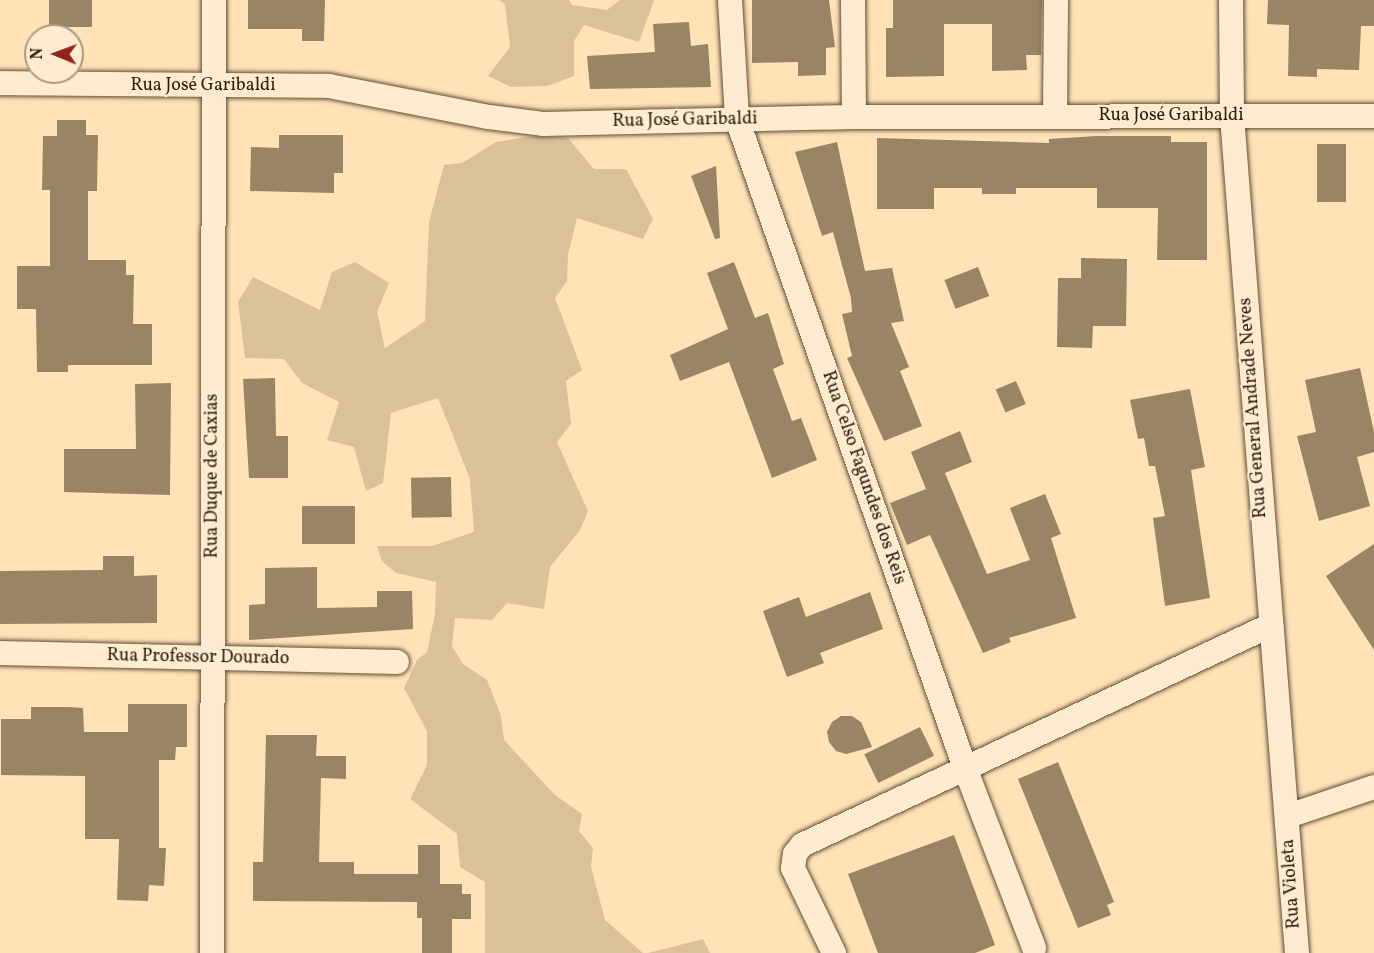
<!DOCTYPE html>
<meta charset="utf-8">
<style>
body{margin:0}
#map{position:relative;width:1374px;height:953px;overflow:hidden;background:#ffe2b6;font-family:Vollkorn,serif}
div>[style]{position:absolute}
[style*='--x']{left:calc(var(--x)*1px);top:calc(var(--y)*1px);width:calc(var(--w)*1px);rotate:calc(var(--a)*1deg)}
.green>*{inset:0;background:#dbc199}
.building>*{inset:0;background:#998465;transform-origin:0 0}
.roads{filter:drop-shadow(0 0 2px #604f38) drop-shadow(0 0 2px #604f38)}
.minor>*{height:24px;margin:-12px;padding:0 12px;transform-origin:12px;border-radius:12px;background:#ffecd0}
span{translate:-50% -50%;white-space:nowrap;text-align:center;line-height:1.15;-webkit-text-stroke:4.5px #ffecd0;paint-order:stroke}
.street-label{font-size:18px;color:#2b1e0e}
.north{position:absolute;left:24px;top:24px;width:60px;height:60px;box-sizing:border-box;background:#ffecd0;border:2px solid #aa9a82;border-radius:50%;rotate:271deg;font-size:16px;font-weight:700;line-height:24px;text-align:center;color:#2b1e0e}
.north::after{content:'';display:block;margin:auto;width:21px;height:27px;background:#8f2418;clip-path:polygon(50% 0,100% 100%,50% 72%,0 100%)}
</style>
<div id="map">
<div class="green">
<i style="clip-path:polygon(499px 0,569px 0,572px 5px,607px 10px,620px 0,654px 0,639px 42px,584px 25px,574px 41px,574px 76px,547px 86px,511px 87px,488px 76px,510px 47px,505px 4px)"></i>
<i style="clip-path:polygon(534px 136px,568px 138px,594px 169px,626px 169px,653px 219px,643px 239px,577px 218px,568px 255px,567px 281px,555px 298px,582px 370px,566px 381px,571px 424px,557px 442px,588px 511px,580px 530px,550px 567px,544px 609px,507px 603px,492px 620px,455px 618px,452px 646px,463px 664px,487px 680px,501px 716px,504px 740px,555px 795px,582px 814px,579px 831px,593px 848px,591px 867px,605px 920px,643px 953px,485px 953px,485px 882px,460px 867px,457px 834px,410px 799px,427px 765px,427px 731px,404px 688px,417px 660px,427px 652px,435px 614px,436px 582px,396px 573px,382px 561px,377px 546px,432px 546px,474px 532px,470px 479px,438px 398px,391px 413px,383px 483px,366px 491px,354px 447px,327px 440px,339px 402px,302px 383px,284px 359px,245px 358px,238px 302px,253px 277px,320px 310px,332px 272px,355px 262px,389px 283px,377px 312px,385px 348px,425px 321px,429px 222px,444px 165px,462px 163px,496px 142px)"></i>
<i style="clip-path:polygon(703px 939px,710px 953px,648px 953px)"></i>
</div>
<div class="building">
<i style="left:49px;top:0;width:43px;height:27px"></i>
<i style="clip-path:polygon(248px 0,325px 0,324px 41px,302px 41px,302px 29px,248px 29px)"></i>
<i style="clip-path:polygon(752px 0,829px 0,835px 47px,826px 48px,826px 75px,798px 76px,798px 62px,752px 63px)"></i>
<i style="clip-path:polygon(893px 0,1042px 0,1041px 55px,1026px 55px,1027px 70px,992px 71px,992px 24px,944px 24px,944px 76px,886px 77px,886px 28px,893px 28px)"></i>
<i style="clip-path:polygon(1268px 0,1374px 0,1374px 26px,1361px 26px,1359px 70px,1317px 69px,1317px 77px,1288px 76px,1289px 25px,1267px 24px)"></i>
<i style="clip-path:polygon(689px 22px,691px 46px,708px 44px,711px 87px,590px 89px,587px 56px,655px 52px,653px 24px)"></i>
<i style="clip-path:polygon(57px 120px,86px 120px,86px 135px,98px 135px,97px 191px,88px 191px,88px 260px,126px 260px,126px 275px,134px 275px,133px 324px,152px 324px,152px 365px,68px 365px,68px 372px,37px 372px,36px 309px,17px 309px,17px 266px,50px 266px,50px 190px,42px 190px,43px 136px,57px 136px)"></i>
<i style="clip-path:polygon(279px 135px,343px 135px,343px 173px,334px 173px,334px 193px,250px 191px,251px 147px,279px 148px)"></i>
<i style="clip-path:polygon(1097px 136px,1171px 136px,1171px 142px,1207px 142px,1207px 260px,1157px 260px,1158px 208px,1097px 208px,1097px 188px,1016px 188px,1016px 194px,982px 194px,982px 188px,934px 188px,934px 209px,877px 209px,877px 138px,1049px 143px,1049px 139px)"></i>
<i style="clip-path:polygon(837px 142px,865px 271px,892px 268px,904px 321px,891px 323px,909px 367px,900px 371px,922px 426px,884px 441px,847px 358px,852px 356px,842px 314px,852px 312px,851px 298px,833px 232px,822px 236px,795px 152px)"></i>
<i style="left:1317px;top:144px;width:29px;height:58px"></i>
<i style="clip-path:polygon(716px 166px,720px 238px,715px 239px,691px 176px)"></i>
<i style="clip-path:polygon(1081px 258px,1127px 259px,1126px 326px,1093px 326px,1092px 348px,1057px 347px,1058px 278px,1081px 278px)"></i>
<i style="clip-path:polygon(734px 262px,755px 318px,768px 313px,784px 364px,773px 369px,792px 421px,801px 418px,817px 460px,772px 478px,729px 362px,680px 381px,670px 355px,728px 329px,707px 273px)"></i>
<i style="left:978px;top:267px;width:31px;height:36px;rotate:69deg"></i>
<i style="clip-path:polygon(1360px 368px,1374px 432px,1374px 452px,1357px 457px,1370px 506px,1319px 521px,1297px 436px,1316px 432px,1305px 380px)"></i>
<i style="clip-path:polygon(275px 378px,276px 436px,288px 436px,288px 478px,249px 478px,243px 379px)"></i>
<i style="left:1016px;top:381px;width:25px;height:22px;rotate:67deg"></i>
<i style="clip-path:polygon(171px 383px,170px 495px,64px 492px,64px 449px,136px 449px,135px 384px)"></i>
<i style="clip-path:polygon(1190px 389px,1205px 467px,1191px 470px,1210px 598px,1165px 606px,1153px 518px,1165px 516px,1155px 466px,1149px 466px,1144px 438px,1138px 439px,1130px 400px)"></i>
<i style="clip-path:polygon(960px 431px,972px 462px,945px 473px,987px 574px,1030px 560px,1010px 508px,1045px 494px,1061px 534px,1051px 538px,1076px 618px,1009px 638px,1011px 642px,983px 653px,930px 535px,907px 545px,890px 503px,926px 489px,911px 452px)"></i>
<i style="left:451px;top:477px;width:40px;height:40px;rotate:89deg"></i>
<i style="left:302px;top:506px;width:53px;height:38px"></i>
<i style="clip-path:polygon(1374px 544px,1374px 650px,1326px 576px)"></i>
<i style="clip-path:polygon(103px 556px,134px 556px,134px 576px,157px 575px,157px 623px,0 624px,0 571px,103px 570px)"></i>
<i style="clip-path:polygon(317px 567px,317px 608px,377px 607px,377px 591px,412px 591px,413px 629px,249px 640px,249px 605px,265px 604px,265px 568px)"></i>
<i style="clip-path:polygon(870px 592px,883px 629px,820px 653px,824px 663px,787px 677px,763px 611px,799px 597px,806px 617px)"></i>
<i style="clip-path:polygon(128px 704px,187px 704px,187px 747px,176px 747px,175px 760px,159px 760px,159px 848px,166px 848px,164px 886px,149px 885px,148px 901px,117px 900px,119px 839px,85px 839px,85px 776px,1px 775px,1px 719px,31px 719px,31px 707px,70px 707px,83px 708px,84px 732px,128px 732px)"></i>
<i style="clip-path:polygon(841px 716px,852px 716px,861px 722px,872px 747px,846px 754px,836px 751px,829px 742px,827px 732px,832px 722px)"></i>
<i style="left:920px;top:727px;width:32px;height:62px;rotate:64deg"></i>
<i style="clip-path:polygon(266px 735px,317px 735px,316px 756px,346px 756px,346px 779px,321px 778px,319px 862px,354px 862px,354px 874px,418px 874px,418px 845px,440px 845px,440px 884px,462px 884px,462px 894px,471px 894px,471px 919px,452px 919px,452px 953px,422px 953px,422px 918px,417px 918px,417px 902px,253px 901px,253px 862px,263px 862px)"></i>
<i style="clip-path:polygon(1058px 762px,1114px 902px,1107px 905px,1111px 915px,1078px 928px,1018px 779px)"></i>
<i style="clip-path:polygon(954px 835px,995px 945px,975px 953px,878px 953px,848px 874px)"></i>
</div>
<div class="roads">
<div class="minor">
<i style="--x:730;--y:0;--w:119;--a:86.6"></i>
<i style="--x:737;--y:119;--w:688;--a:70.64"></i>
<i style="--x:965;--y:768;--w:193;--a:69"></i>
<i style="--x:853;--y:0;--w:117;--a:89.5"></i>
<i style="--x:1231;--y:0;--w:116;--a:89.5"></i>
<i style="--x:1232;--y:116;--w:840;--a:85.56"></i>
<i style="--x:0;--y:83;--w:329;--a:0.5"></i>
<i style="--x:329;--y:86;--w:163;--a:11"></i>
<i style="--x:489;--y:117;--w:54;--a:7.4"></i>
<i style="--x:543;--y:124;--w:311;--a:-1.3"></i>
<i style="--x:854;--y:117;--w:520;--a:-0.11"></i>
<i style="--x:1055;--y:116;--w:116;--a:-89.5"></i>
<i style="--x:0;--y:653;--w:397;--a:1.3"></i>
<i style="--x:1288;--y:816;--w:91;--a:-18.6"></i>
<i style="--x:212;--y:953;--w:953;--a:-89.88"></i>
<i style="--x:834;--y:953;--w:94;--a:-115.8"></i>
<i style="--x:793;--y:868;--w:14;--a:-82"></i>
<i style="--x:795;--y:854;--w:11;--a:-52"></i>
<i style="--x:802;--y:845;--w:518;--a:-25.13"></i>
</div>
</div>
<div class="street-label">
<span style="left:203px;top:86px">Rua José Garibaldi</span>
<span style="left:1171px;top:116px">Rua José Garibaldi</span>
<span style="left:685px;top:121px;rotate:-1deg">Rua José Garibaldi</span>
<span style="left:1254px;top:408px;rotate:-94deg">Rua General Andrade Neves</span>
<span style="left:213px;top:476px;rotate:-90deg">Rua Duque de Caxias</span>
<span style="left:863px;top:478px;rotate:71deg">Rua Celso Fagundes dos Reis</span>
<span style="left:198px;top:658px;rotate:1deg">Rua Professor Dourado</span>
<span style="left:1292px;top:884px;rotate:-94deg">Rua Violeta</span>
</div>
<div class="north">N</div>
</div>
